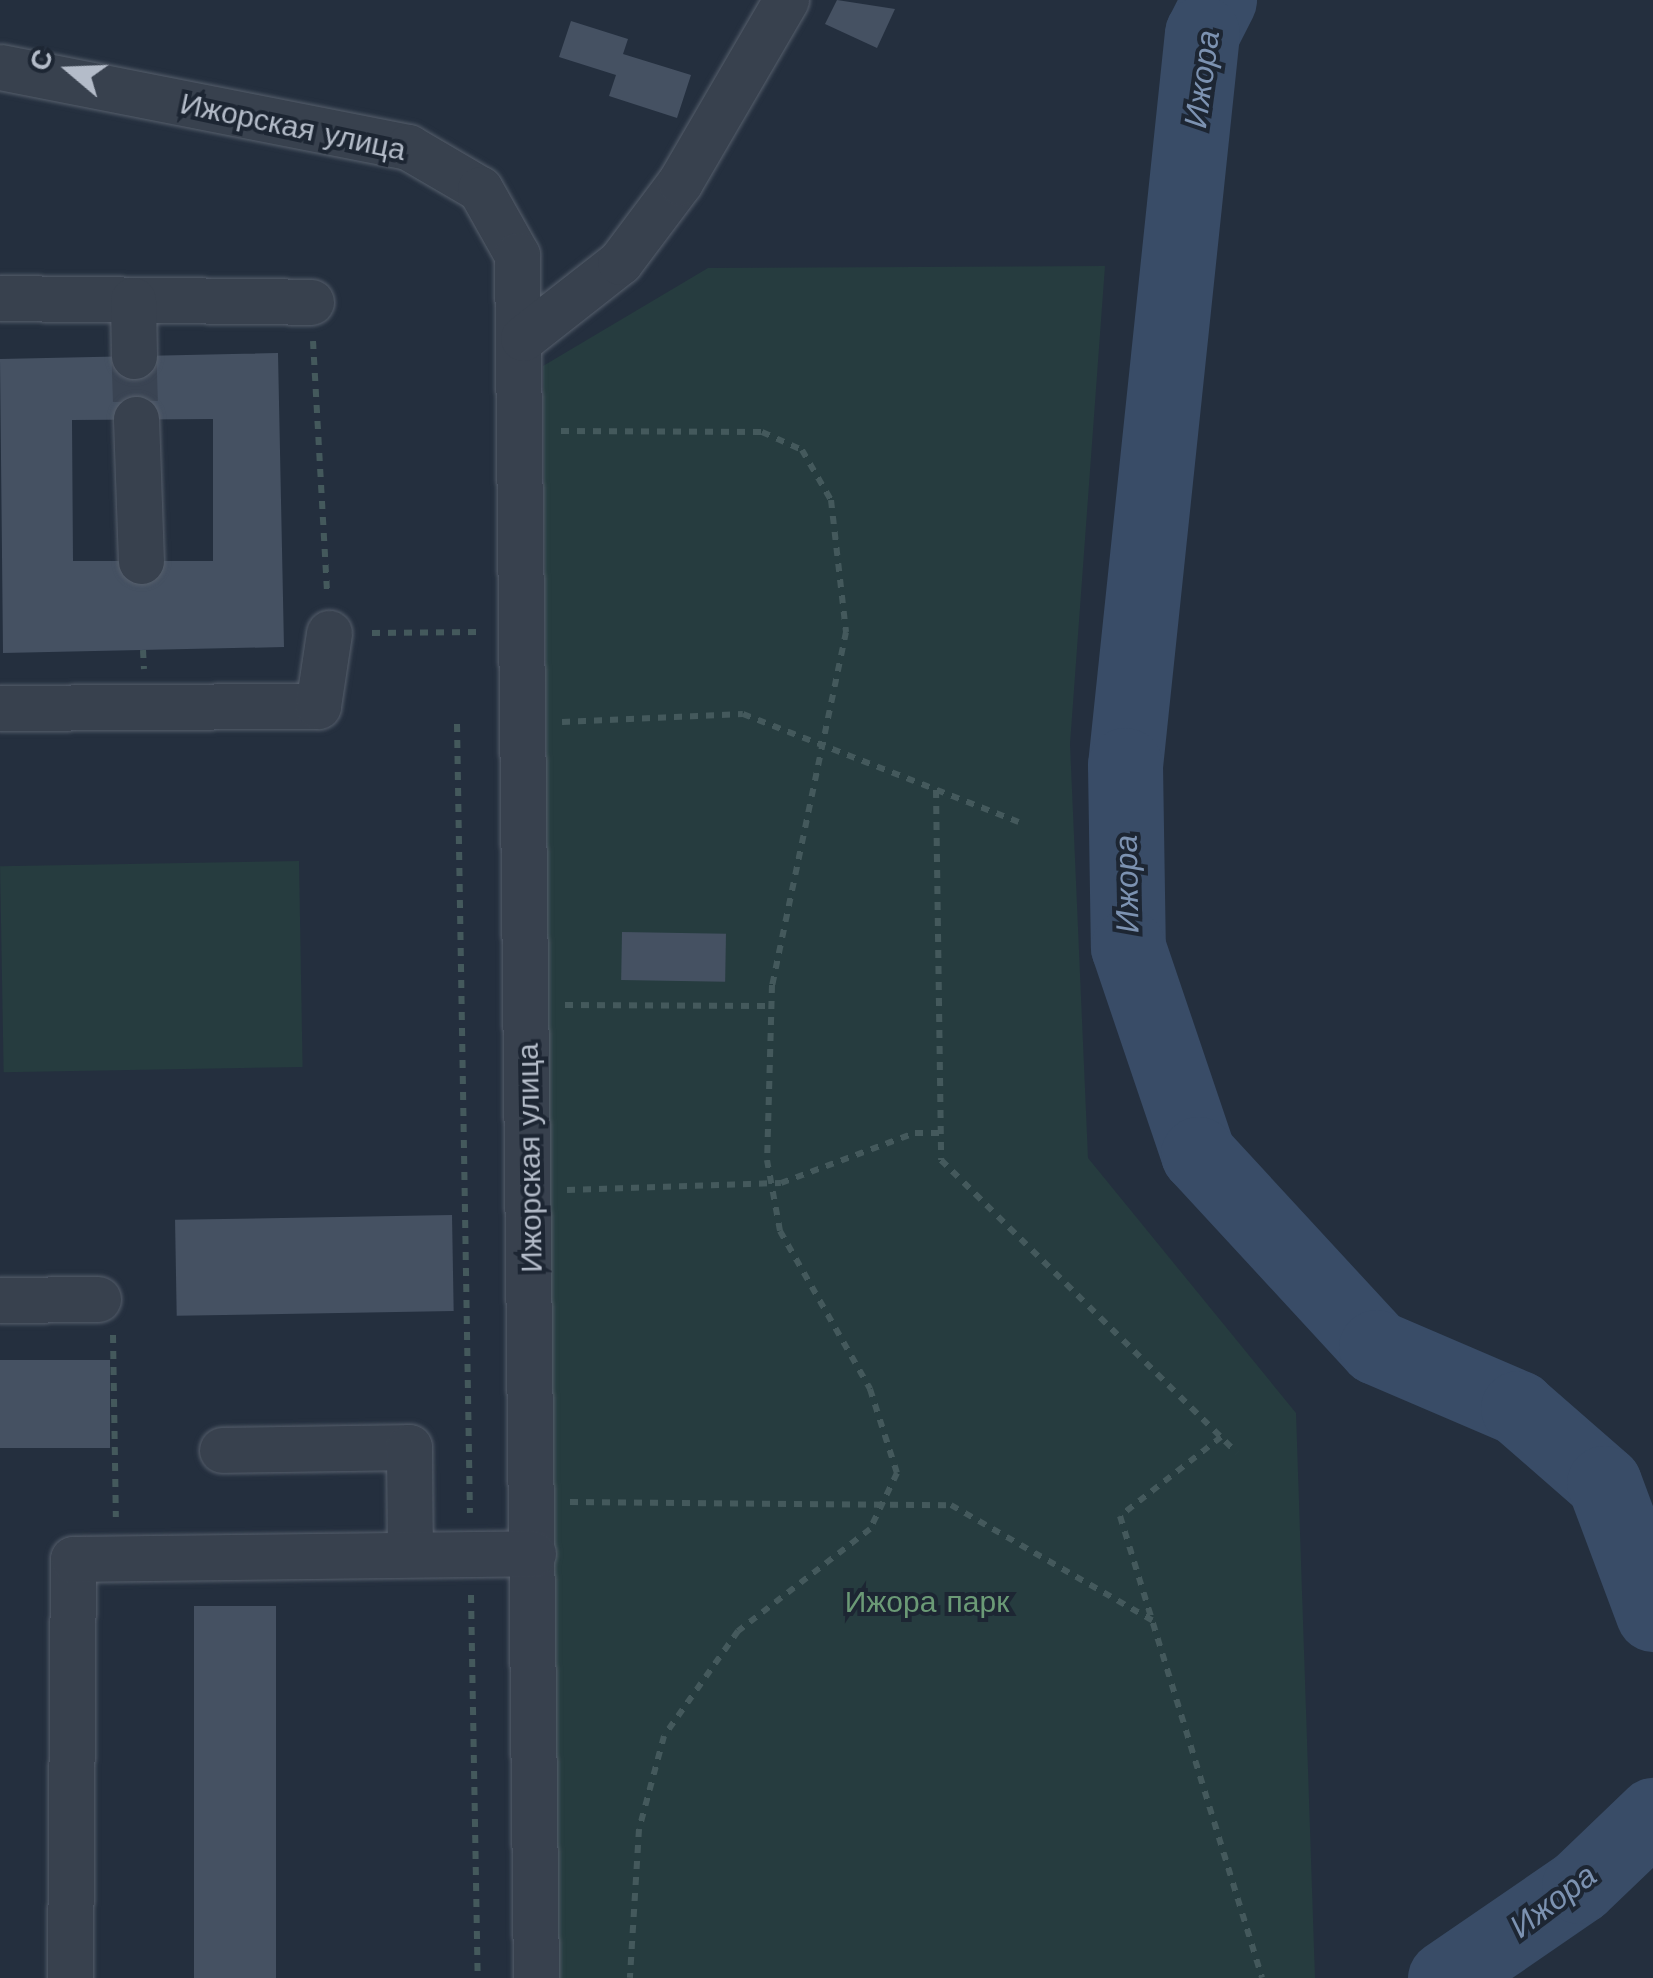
<!DOCTYPE html>
<meta charset="utf-8">
<style>
body{margin:0}
#map{position:relative;width:1653px;height:1978px;overflow:hidden;background:#242f3e;font-family:"Work Sans",sans-serif}
div>[style]{position:absolute}
[style*='--x']{left:calc(var(--x)*1px);top:calc(var(--y)*1px);width:calc(var(--w)*1px);rotate:calc(var(--a)*1deg)}
.green>*{inset:0;background:#263c3f;transform-origin:0 0}
.river>*{height:75px;margin:-37.5px;padding:0 37.5px;transform-origin:37.5px;border-radius:37.5px;background:#394c67}
.building>*{inset:0;background:#455162;transform-origin:0 0}
.minor-tunnel>*{height:45px;margin-top:-22.5px;transform-origin:0;background:repeating-linear-gradient(90deg,#3a4453 0 45px,transparent 0 67px)}
.path>*{height:6px;margin-top:-3px;transform-origin:0;background:repeating-linear-gradient(90deg,#44595c 0 8px,transparent 0 16px)}
.roads{filter:drop-shadow(0 0 2px #565f6c) drop-shadow(0 0 2px #565f6c)}
.minor>*{height:45px;margin:-22.5px;padding:0 22.5px;transform-origin:22.5px;border-radius:22.5px;background:#38414e}
span{translate:-50% -50%;white-space:nowrap;text-align:center;line-height:1.15;-webkit-text-stroke:8px #1d2633;paint-order:stroke}
.street-label{font-size:30px;color:#b4bcc9}
.park-label{font-size:30px;color:#6b9a76}
.water-label{font-size:32px;color:#7c92b1;font-style:italic}
.north{position:absolute;left:20px;top:20px;width:100px;height:100px;-webkit-text-stroke:8px #1d2633;paint-order:stroke;rotate:289deg;font-size:28px;font-weight:700;line-height:40px;text-align:center;color:#b4bcc9}
.north::after{content:'';display:block;margin:auto;width:35px;height:45px;background:#b4bcc9;clip-path:polygon(50% 0,100% 100%,50% 72%,0 100%)}
</style>
<div id="map">
<div class="green">
<i style="clip-path:polygon(1105px 266px,1070px 744px,1088px 1158px,1296px 1413px,1315px 1978px,555px 1978px,543px 366px,708px 268px)"></i>
<i style="left:299px;top:861px;width:206px;height:299px;rotate:89deg"></i>
</div>
<div class="river">
<i style="--x:1219;--y:0;--w:37;--a:117"></i>
<i style="--x:1202;--y:33;--w:736;--a:96"></i>
<i style="--x:1125;--y:765;--w:182;--a:89.1"></i>
<i style="--x:1128;--y:947;--w:219;--a:71.3"></i>
<i style="--x:1198;--y:1154;--w:263;--a:47.3"></i>
<i style="--x:1376;--y:1347;--w:155;--a:23.2"></i>
<i style="--x:1518;--y:1408;--w:114;--a:41.1"></i>
<i style="--x:1604;--y:1483;--w:140;--a:69.5"></i>
<i style="--x:1445;--y:1978;--w:163;--a:-34.5"></i>
<i style="--x:1579;--y:1886;--w:103;--a:-43.8"></i>
</div>
<div class="building">
<i style="clip-path:polygon(837px 0,895px 9px,877px 48px,825px 24px)"></i>
<i style="clip-path:polygon(571px 21px,628px 39px,623px 54px,691px 75px,677px 118px,609px 96px,616px 75px,559px 57px)"></i>
<i style="clip-path:polygon(evenodd,278px 353px,284px 647px,3px 653px,0 359px,278px 353px,213px 419px,213px 561px,73px 561px,72px 420px,213px 419px)"></i>
<i style="left:622px;top:932px;width:104px;height:48px;rotate:1deg"></i>
<i style="left:452px;top:1215px;width:96px;height:277px;rotate:89deg"></i>
<i style="left:0;top:1360px;width:110px;height:88px"></i>
<i style="left:194px;top:1606px;width:82px;height:372px"></i>
</div>
<div class="minor-tunnel">
<i style="--x:134;--y:356;--w:63;--a:88.2"></i>
</div>
<div class="path">
<i style="--x:313;--y:341;--w:252;--a:86.8"></i>
<i style="--x:561;--y:431;--w:201;--a:0.3"></i>
<i style="--x:762;--y:432;--w:44;--a:24.2"></i>
<i style="--x:802;--y:450;--w:58;--a:59.9"></i>
<i style="--x:831;--y:500;--w:133;--a:83.5"></i>
<i style="--x:846;--y:632;--w:361;--a:101.8"></i>
<i style="--x:772;--y:985;--w:175;--a:91.6"></i>
<i style="--x:767;--y:1160;--w:72;--a:79.6"></i>
<i style="--x:780;--y:1231;--w:182;--a:60.3"></i>
<i style="--x:870;--y:1389;--w:88;--a:72.2"></i>
<i style="--x:897;--y:1473;--w:62;--a:115.7"></i>
<i style="--x:870;--y:1529;--w:167;--a:142.3"></i>
<i style="--x:738;--y:1631;--w:128;--a:125.2"></i>
<i style="--x:664;--y:1736;--w:96;--a:105"></i>
<i style="--x:639;--y:1829;--w:149;--a:93.5"></i>
<i style="--x:372;--y:633;--w:107;--a:-0.5"></i>
<i style="--x:143;--y:650;--w:19;--a:87"></i>
<i style="--x:562;--y:722;--w:181;--a:-2.5"></i>
<i style="--x:743;--y:714;--w:296;--a:21.4"></i>
<i style="--x:457;--y:724;--w:789;--a:89.06"></i>
<i style="--x:936;--y:790;--w:370;--a:89.2"></i>
<i style="--x:941;--y:1160;--w:416;--a:44.7"></i>
<i style="--x:565;--y:1005;--w:206;--a:0.3"></i>
<i style="--x:567;--y:1190;--w:214;--a:-1.9"></i>
<i style="--x:781;--y:1183;--w:143;--a:-20.5"></i>
<i style="--x:915;--y:1133;--w:26;--a:0"></i>
<i style="--x:113;--y:1335;--w:182;--a:89.1"></i>
<i style="--x:1221;--y:1437;--w:128;--a:142"></i>
<i style="--x:1120;--y:1516;--w:483;--a:72.9"></i>
<i style="--x:570;--y:1502;--w:381;--a:0.5"></i>
<i style="--x:951;--y:1505;--w:232;--a:29.8"></i>
<i style="--x:471;--y:1595;--w:383;--a:89"></i>
</div>
<div class="roads">
<div class="minor">
<i style="--x:0;--y:67;--w:416;--a:11.1"></i>
<i style="--x:408;--y:147;--w:83;--a:30.3"></i>
<i style="--x:480;--y:189;--w:76;--a:60.7"></i>
<i style="--x:517;--y:255;--w:1723;--a:89.37"></i>
<i style="--x:0;--y:298;--w:311;--a:0.7"></i>
<i style="--x:133;--y:300;--w:56;--a:89"></i>
<i style="--x:523;--y:338;--w:123;--a:-38.1"></i>
<i style="--x:620;--y:262;--w:100;--a:-53.1"></i>
<i style="--x:680;--y:182;--w:211;--a:-59.8"></i>
<i style="--x:136;--y:419;--w:142;--a:88"></i>
<i style="--x:0;--y:708;--w:318;--a:-0.4"></i>
<i style="--x:318;--y:706;--w:74;--a:-81.4"></i>
<i style="--x:0;--y:1300;--w:98;--a:-0.6"></i>
<i style="--x:222;--y:1450;--w:187;--a:-0.9"></i>
<i style="--x:409;--y:1447;--w:107;--a:89.5"></i>
<i style="--x:70;--y:1978;--w:419;--a:-89.6"></i>
<i style="--x:73;--y:1559;--w:460;--a:-0.7"></i>
</div>
</div>
<div class="street-label">
<span style="left:293px;top:127px;rotate:12deg">Ижорская улица</span>
<span style="left:530px;top:1158px;rotate:-91deg">Ижорская улица</span>
</div>
<div class="park-label">
<span style="left:927px;top:1602px">Ижора парк</span>
</div>
<div class="water-label">
<span style="left:1202px;top:79px;rotate:-82deg">Ижора</span>
<span style="left:1127px;top:884px;rotate:-91deg">Ижора</span>
<span style="left:1553px;top:1901px;rotate:-37deg">Ижора</span>
</div>
<div class="north">С</div>
</div>
